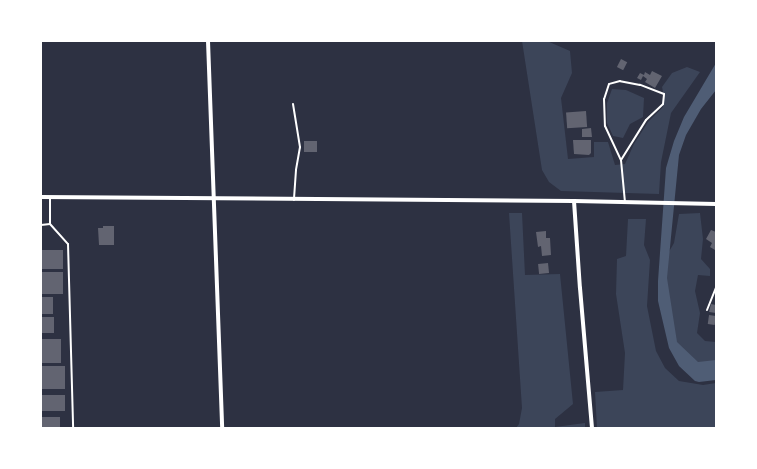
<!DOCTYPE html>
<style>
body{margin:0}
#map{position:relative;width:757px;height:469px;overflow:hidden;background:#2d3142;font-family:Ubuntu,sans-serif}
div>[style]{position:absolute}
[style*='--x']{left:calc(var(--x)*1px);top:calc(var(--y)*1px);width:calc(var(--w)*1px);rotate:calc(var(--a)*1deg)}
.green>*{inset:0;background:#3c4559}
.water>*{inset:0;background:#4f5d75}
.building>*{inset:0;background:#626471;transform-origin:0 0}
.service>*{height:2px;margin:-1px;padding:0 1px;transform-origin:1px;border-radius:1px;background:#fff}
.minor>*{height:4px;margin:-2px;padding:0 2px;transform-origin:2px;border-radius:2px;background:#fff}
span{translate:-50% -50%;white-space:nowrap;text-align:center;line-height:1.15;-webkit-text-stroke:4px #fff;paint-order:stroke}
.frame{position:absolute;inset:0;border:42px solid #fff;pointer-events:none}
</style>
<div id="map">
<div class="green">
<i style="clip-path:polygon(522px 41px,547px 41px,570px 51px,572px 73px,561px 98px,568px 159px,594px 157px,594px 142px,608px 142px,615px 165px,625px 164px,634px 144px,648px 122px,663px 107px,664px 96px,662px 87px,672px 73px,687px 67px,700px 72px,671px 113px,661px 162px,659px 194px,561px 191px,549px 182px,542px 170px)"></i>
<i style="clip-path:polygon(612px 89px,626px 90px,644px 98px,643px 117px,630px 124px,623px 138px,613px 136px,607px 123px,607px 103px)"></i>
<i style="clip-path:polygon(509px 213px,522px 213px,525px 275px,560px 274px,573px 404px,555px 419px,555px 427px,585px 423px,585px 428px,516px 428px,519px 424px,522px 408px)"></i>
<i style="clip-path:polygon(700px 213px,703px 239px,701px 259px,710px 269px,710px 276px,698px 275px,695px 291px,700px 313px,697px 333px,705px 341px,716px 342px,716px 368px,685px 363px,667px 327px,663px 262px,674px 243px,679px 214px)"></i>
<i style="clip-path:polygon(628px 219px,646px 219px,644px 245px,650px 260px,647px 306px,656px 351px,665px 368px,679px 381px,703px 385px,716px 383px,716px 428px,597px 428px,595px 392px,623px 390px,625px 353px,616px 294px,617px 259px,626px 256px)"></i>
</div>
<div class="water">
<i style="clip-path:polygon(716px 63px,716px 90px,701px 109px,686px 135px,679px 155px,667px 278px,677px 342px,698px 362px,716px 360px,716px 380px,699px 382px,695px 381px,679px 366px,669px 348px,658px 301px,658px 281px,666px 168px,674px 141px,684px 117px)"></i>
</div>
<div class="building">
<i style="left:621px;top:59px;width:7px;height:9px;rotate:27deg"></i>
<i style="clip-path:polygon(652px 71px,662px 76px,655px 88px,645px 82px,647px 79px,643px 76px,641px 80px,637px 78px,640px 73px,644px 75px,645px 72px,650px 75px)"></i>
<i style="left:586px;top:111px;width:16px;height:20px;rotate:86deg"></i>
<i style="clip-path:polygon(591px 128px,592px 137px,582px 137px,582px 129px)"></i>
<i style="clip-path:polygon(573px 140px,591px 140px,591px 153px,589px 155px,574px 154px)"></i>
<i style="left:304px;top:141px;width:13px;height:11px"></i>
<i style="clip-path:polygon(103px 226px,114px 226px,114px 245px,99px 245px,98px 228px,103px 228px)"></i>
<i style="clip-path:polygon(711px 230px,716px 232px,715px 250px,710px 247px,712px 243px,706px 239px)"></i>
<i style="clip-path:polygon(546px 231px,546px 238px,550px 238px,551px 255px,542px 256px,541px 246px,538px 247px,536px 232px)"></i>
<i style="left:41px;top:250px;width:22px;height:19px"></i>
<i style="left:548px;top:263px;width:10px;height:10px;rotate:84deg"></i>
<i style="left:41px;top:272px;width:22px;height:22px"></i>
<i style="left:41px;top:297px;width:12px;height:17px"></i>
<i style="clip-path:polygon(711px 304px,716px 305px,716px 313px,709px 312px)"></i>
<i style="left:709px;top:315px;width:7px;height:9px;rotate:8deg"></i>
<i style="left:41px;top:317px;width:13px;height:16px"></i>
<i style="left:42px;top:339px;width:19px;height:24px"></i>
<i style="left:41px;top:366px;width:24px;height:23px"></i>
<i style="left:41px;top:395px;width:24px;height:16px"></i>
<i style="left:41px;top:417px;width:19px;height:11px"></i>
</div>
<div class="service">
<i style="--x:293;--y:104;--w:44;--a:80.8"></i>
<i style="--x:300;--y:147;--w:23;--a:100"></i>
<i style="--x:296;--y:170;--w:30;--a:94"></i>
<i style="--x:621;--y:160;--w:47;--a:-58"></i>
<i style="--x:646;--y:120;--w:23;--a:-43"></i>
<i style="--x:663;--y:104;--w:10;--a:-84"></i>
<i style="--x:664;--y:94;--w:26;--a:-159"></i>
<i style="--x:640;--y:85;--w:20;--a:-169"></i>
<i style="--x:620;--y:81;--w:11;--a:165"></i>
<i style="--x:609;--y:84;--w:16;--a:108"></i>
<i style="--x:604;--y:99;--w:27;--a:88"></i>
<i style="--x:605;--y:126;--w:38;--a:65"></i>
<i style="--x:621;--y:160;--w:42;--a:84.6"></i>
<i style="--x:50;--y:197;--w:27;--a:90"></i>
<i style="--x:50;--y:224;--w:27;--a:48"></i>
<i style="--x:68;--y:244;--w:184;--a:88.4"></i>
<i style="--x:41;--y:225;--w:9;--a:-6"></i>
<i style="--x:707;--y:310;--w:24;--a:-68"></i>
</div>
<div class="minor">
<i style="--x:208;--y:41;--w:387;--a:87.9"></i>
<i style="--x:41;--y:197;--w:533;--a:0.43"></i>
<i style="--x:574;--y:201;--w:142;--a:1.2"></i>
<i style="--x:574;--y:201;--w:87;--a:86.1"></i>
<i style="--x:580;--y:288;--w:141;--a:85.1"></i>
</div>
<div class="frame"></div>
</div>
